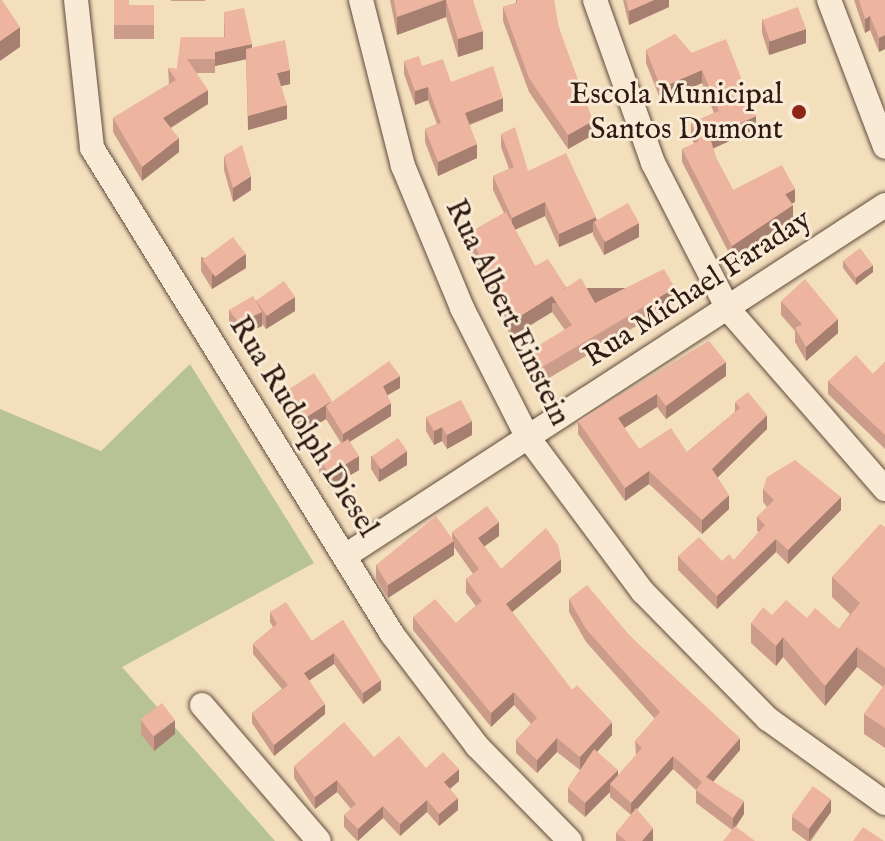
<!DOCTYPE html>
<style>
body{margin:0}
#map{position:relative;width:885px;height:841px;overflow:hidden;background:#f4dfbd;font-family:"IM FELL English",serif}
div>[style]{position:absolute}
[style*='--x']{left:calc(var(--x)*1px);top:calc(var(--y)*1px);width:calc(var(--w)*1px);rotate:calc(var(--a)*1deg)}
.green>*{inset:0;background:#b7c394}
.roads{filter:drop-shadow(0 0 2px #604b3d) drop-shadow(0 0 2px #604b3d)}
.minor>*{height:24px;margin:-12px;padding:0 12px;transform-origin:12px;border-radius:12px;background:#f8ead4}
.wall>*{inset:0;background:#cc9c8a;transform-origin:0 0}
.shaded-wall>*{inset:0;background:#a67f70;transform-origin:0 0}
.building>*{inset:0;background:#edb5a0;transform-origin:0 0}
.dots>*{width:22px;height:22px;translate:-50% -50%;box-sizing:border-box;border:4px solid #f8ead4;border-radius:50%}
span{translate:-50% -50%;white-space:nowrap;text-align:center;line-height:1.15;-webkit-text-stroke:6px #f8ead4;paint-order:stroke}
.poi-label{font-size:30px;color:#2e1a12}
.right{translate:-100% -50%;text-align:right}
.street-label{font-size:30px;color:#2e1a12}
</style>
<div id="map">
<div class="green">
<i style="clip-path:polygon(190px 364px,314px 563px,122px 667px,275px 841px,0 841px,0 409px,101px 451px)"></i>
</div>
<div class="roads">
<div class="minor">
<i style="--x:76;--y:0;--w:149;--a:83.8"></i>
<i style="--x:92;--y:148;--w:571;--a:58.31"></i>
<i style="--x:392;--y:634;--w:141;--a:52.8"></i>
<i style="--x:477;--y:746;--w:133;--a:45.6"></i>
<i style="--x:361;--y:0;--w:171;--a:75.8"></i>
<i style="--x:403;--y:166;--w:154;--a:67.4"></i>
<i style="--x:462;--y:308;--w:144;--a:63.1"></i>
<i style="--x:527;--y:436;--w:194;--a:53.4"></i>
<i style="--x:643;--y:592;--w:178;--a:45.5"></i>
<i style="--x:768;--y:719;--w:144;--a:35.7"></i>
<i style="--x:595;--y:0;--w:173;--a:70.4"></i>
<i style="--x:653;--y:163;--w:164;--a:62.8"></i>
<i style="--x:728;--y:309;--w:239;--a:48.9"></i>
<i style="--x:829;--y:0;--w:157;--a:69.1"></i>
<i style="--x:345;--y:556;--w:644;--a:-33.02"></i>
<i style="--x:202;--y:705;--w:179;--a:49.3"></i>
</div>
</div>
<div class="wall">
<i style="clip-path:polygon(114px 0,129px 5px,154px 5px,154px 39px,114px 39px)"></i>
<i style="left:171px;top:0;width:34px;height:1px"></i>
<i style="clip-path:polygon(390px 0,473px 0,483px 49px,458px 57px,446px 17px,397px 35px)"></i>
<i style="clip-path:polygon(516px 0,554px 0,558px 25px,593px 135px,568px 149px,529px 92px,503px 21px,503px 7px,516px 3px)"></i>
<i style="clip-path:polygon(623px 0,669px 0,669px 7px,629px 25px)"></i>
<i style="clip-path:polygon(854px 0,885px 0,885px 49px,879px 52px,870px 30px,865px 33px)"></i>
<i style="clip-path:polygon(224px 12px,252px 48px,290px 84px,281px 86px,287px 119px,248px 130px,246px 59px,215px 66px,215px 73px,197px 73px,208px 104px,171px 128px,179px 152px,142px 181px,113px 132px,113px 118px,169px 84px,168px 68px,177px 69px,181px 37px,224px 37px)"></i>
<i style="clip-path:polygon(762px 19px,806px 43px,769px 55px,762px 33px)"></i>
<i style="clip-path:polygon(675px 34px,756px 129px,713px 148px,716px 158px,733px 190px,795px 202px,792px 203px,793px 218px,732px 259px,682px 162px,682px 149px,694px 144px,691px 136px,691px 123px,714px 113px,702px 83px,661px 101px,646px 63px,646px 50px)"></i>
<i style="clip-path:polygon(404px 61px,422px 66px,503px 111px,470px 125px,477px 158px,438px 176px,425px 142px,425px 129px,437px 124px,428px 100px,415px 105px,404px 74px)"></i>
<i style="clip-path:polygon(501px 134px,528px 171px,596px 219px,639px 237px,604px 255px,593px 235px,593px 232px,559px 247px,545px 216px,515px 230px,535px 266px,566px 287px,595px 303px,675px 303px,539px 384px,528px 368px,528px 352px,565px 330px,552px 312px,511px 337px,469px 249px,469px 233px,504px 213px,493px 190px,493px 176px,509px 169px,501px 147px)"></i>
<i style="clip-path:polygon(224px 156px,251px 190px,233px 202px,224px 170px)"></i>
<i style="clip-path:polygon(201px 257px,246px 268px,212px 289px,201px 271px)"></i>
<i style="clip-path:polygon(843px 261px,873px 272px,856px 285px,843px 268px)"></i>
<i style="clip-path:polygon(255px 300px,295px 311px,266px 329px,262px 324px,262px 326px,239px 337px,229px 324px,229px 310px)"></i>
<i style="clip-path:polygon(781px 301px,838px 333px,806px 361px,795px 342px,795px 331px,781px 315px)"></i>
<i style="clip-path:polygon(709px 341px,726px 376px,666px 419px,657px 407px,624px 428px,639px 449px,687px 452px,735px 412px,735px 402px,767px 429px,717px 478px,729px 509px,702px 534px,649px 484px,625px 501px,578px 434px,578px 421px)"></i>
<i style="clip-path:polygon(885px 362px,885px 449px,828px 394px,828px 381px,873px 374px)"></i>
<i style="clip-path:polygon(400px 388px,387px 395px,391px 416px,350px 441px,359px 470px,329px 488px,319px 472px,319px 458px,341px 443px,326px 419px,298px 436px,281px 408px,281px 394px,332px 402px)"></i>
<i style="clip-path:polygon(426px 417px,472px 435px,447px 449px,442px 441px,434px 445px,426px 431px)"></i>
<i style="clip-path:polygon(371px 456px,407px 465px,379px 482px,371px 469px)"></i>
<i style="clip-path:polygon(763px 489px,841px 510px,788px 564px,776px 552px,717px 609px,678px 570px,678px 556px,722px 561px,734px 560px,759px 532px,757px 531px,757px 517px,767px 507px,763px 502px)"></i>
<i style="clip-path:polygon(885px 527px,885px 762px,885px 748px,864px 734px,864px 714px,883px 687px,857px 667px,825px 706px,783px 657px,776px 666px,751px 643px,751px 623px,772px 615px,807px 618px,839px 629px,850px 614px,832px 597px,832px 577px)"></i>
<i style="clip-path:polygon(452px 532px,499px 536px,484px 546px,501px 569px,561px 572px,512px 612px,572px 690px,612px 735px,597px 752px,618px 776px,636px 755px,635px 741px,655px 719px,586px 642px,569px 612px,569px 599px,631px 637px,740px 750px,713px 782px,744px 814px,736px 826px,732px 830px,696px 803px,696px 790px,673px 769px,637px 809px,653px 841px,616px 841px,616px 833px,631px 815px,610px 797px,610px 792px,585px 817px,568px 802px,568px 788px,580px 770px,557px 752px,537px 773px,516px 753px,516px 740px,531px 724px,514px 705px,491px 727px,413px 630px,413px 617px,456px 623px,476px 606px,466px 593px,466px 579px,473px 574px,454px 547px,454px 555px,388px 598px,376px 579px,376px 565px,452px 539px)"></i>
<i style="clip-path:polygon(270px 612px,312px 641px,343px 620px,381px 690px,363px 704px,334px 664px,309px 680px,325px 714px,274px 756px,252px 723px,252px 713px,282px 689px,253px 654px,253px 644px,273px 627px,270px 622px)"></i>
<i style="clip-path:polygon(141px 720px,175px 734px,154px 751px,141px 734px)"></i>
<i style="clip-path:polygon(374px 757px,426px 768px,459px 781px,450px 789px,458px 810px,439px 826px,427px 812px,400px 836px,383px 818px,357px 841px,344px 827px,344px 815px,351px 809px,337px 792px,315px 809px,294px 778px,294px 766px)"></i>
<i style="clip-path:polygon(831px 812px,811px 841px,807px 841px,792px 830px,792px 816px)"></i>
</div>
<div class="shaded-wall">
<i style="clip-path:polygon(444px 0,446px 0,446px 17px,397px 35px,397px 17px)"></i>
<i style="clip-path:polygon(654px 0,669px 0,669px 7px,629px 25px,629px 11px)"></i>
<i style="clip-path:polygon(870px 16px,870px 30px,865px 33px,865px 19px)"></i>
<i style="clip-path:polygon(20px 27px,20px 47px,0 61px,0 41px)"></i>
<i style="clip-path:polygon(806px 29px,806px 43px,769px 55px,769px 41px)"></i>
<i style="clip-path:polygon(483px 31px,483px 49px,458px 57px,458px 39px)"></i>
<i style="clip-path:polygon(885px 35px,885px 49px,879px 52px,879px 38px)"></i>
<i style="clip-path:polygon(252px 44px,252px 58px,215px 66px,215px 73px,215px 52px)"></i>
<i style="clip-path:polygon(290px 70px,290px 84px,277px 87px,277px 73px)"></i>
<i style="clip-path:polygon(702px 70px,702px 83px,661px 101px,661px 88px)"></i>
<i style="clip-path:polygon(428px 87px,428px 100px,415px 105px,415px 91px)"></i>
<i style="clip-path:polygon(208px 90px,208px 104px,163px 132px,163px 118px)"></i>
<i style="clip-path:polygon(503px 98px,503px 111px,465px 126px,465px 113px)"></i>
<i style="clip-path:polygon(287px 105px,287px 119px,248px 130px,248px 116px)"></i>
<i style="clip-path:polygon(756px 116px,756px 129px,710px 150px,710px 137px)"></i>
<i style="clip-path:polygon(593px 121px,593px 135px,568px 149px,568px 135px)"></i>
<i style="clip-path:polygon(179px 138px,179px 152px,142px 181px,142px 167px)"></i>
<i style="clip-path:polygon(477px 144px,477px 158px,438px 176px,438px 162px)"></i>
<i style="clip-path:polygon(251px 176px,251px 190px,233px 202px,233px 188px)"></i>
<i style="clip-path:polygon(795px 189px,795px 202px,785px 207px,785px 194px)"></i>
<i style="clip-path:polygon(545px 202px,545px 216px,512px 231px,512px 218px)"></i>
<i style="clip-path:polygon(793px 205px,793px 218px,732px 259px,732px 246px)"></i>
<i style="clip-path:polygon(596px 217px,596px 227px,593px 221px,593px 232px,559px 247px,559px 234px)"></i>
<i style="clip-path:polygon(639px 223px,639px 237px,604px 255px,604px 241px)"></i>
<i style="clip-path:polygon(246px 254px,246px 268px,212px 289px,212px 275px)"></i>
<i style="clip-path:polygon(873px 265px,873px 272px,856px 285px,856px 278px)"></i>
<i style="left:675px;top:288px;width:15px;height:158px;rotate:90deg"></i>
<i style="clip-path:polygon(552px 296px,552px 312px,511px 337px,511px 322px)"></i>
<i style="clip-path:polygon(295px 297px,295px 311px,266px 329px,266px 315px)"></i>
<i style="clip-path:polygon(262px 312px,262px 326px,239px 337px,239px 323px)"></i>
<i style="clip-path:polygon(838px 319px,838px 333px,806px 361px,806px 347px)"></i>
<i style="clip-path:polygon(726px 362px,726px 376px,666px 419px,666px 406px)"></i>
<i style="clip-path:polygon(400px 376px,400px 388px,383px 398px,383px 386px)"></i>
<i style="clip-path:polygon(657px 394px,657px 407px,618px 432px,618px 418px)"></i>
<i style="clip-path:polygon(332px 401px,326px 406px,326px 419px,298px 436px,298px 422px)"></i>
<i style="clip-path:polygon(391px 403px,391px 416px,343px 446px,343px 434px)"></i>
<i style="clip-path:polygon(767px 415px,767px 429px,712px 483px,712px 469px)"></i>
<i style="clip-path:polygon(472px 421px,472px 435px,447px 449px,447px 435px)"></i>
<i style="clip-path:polygon(442px 427px,442px 441px,434px 445px,434px 431px)"></i>
<i style="clip-path:polygon(407px 451px,407px 465px,379px 482px,379px 468px)"></i>
<i style="clip-path:polygon(359px 456px,359px 470px,329px 488px,329px 475px)"></i>
<i style="clip-path:polygon(649px 471px,649px 484px,625px 501px,625px 488px)"></i>
<i style="clip-path:polygon(729px 495px,729px 509px,702px 534px,702px 520px)"></i>
<i style="clip-path:polygon(841px 497px,841px 510px,788px 564px,788px 550px)"></i>
<i style="clip-path:polygon(499px 522px,499px 536px,478px 551px,478px 538px)"></i>
<i style="clip-path:polygon(776px 539px,776px 552px,717px 609px,717px 596px)"></i>
<i style="clip-path:polygon(454px 541px,454px 555px,388px 598px,388px 585px)"></i>
<i style="clip-path:polygon(561px 559px,561px 572px,506px 617px,506px 604px)"></i>
<i style="clip-path:polygon(783px 637px,783px 657px,776px 666px,776px 646px)"></i>
<i style="clip-path:polygon(857px 647px,857px 667px,825px 706px,825px 686px)"></i>
<i style="clip-path:polygon(334px 653px,334px 664px,304px 684px,304px 673px)"></i>
<i style="clip-path:polygon(381px 680px,381px 690px,363px 704px,363px 693px)"></i>
<i style="clip-path:polygon(514px 692px,514px 705px,491px 727px,491px 713px)"></i>
<i style="clip-path:polygon(325px 704px,325px 714px,274px 756px,274px 745px)"></i>
<i style="clip-path:polygon(175px 720px,175px 734px,154px 751px,154px 737px)"></i>
<i style="clip-path:polygon(612px 722px,612px 735px,580px 771px,580px 757px)"></i>
<i style="clip-path:polygon(557px 738px,557px 752px,537px 773px,537px 760px)"></i>
<i style="clip-path:polygon(740px 738px,740px 750px,706px 790px,706px 777px)"></i>
<i style="clip-path:polygon(673px 756px,673px 769px,631px 816px,631px 803px)"></i>
<i style="clip-path:polygon(459px 769px,459px 781px,444px 794px,444px 782px)"></i>
<i style="clip-path:polygon(618px 770px,618px 784px,610px 784px,610px 792px,585px 817px,585px 803px)"></i>
<i style="clip-path:polygon(337px 780px,337px 792px,315px 809px,315px 797px)"></i>
<i style="clip-path:polygon(458px 798px,458px 810px,439px 826px,439px 814px)"></i>
<i style="clip-path:polygon(831px 799px,831px 812px,809px 841px,809px 829px)"></i>
<i style="clip-path:polygon(427px 800px,427px 812px,400px 836px,400px 824px)"></i>
<i style="clip-path:polygon(744px 801px,744px 814px,733px 831px,733px 818px)"></i>
<i style="clip-path:polygon(383px 806px,383px 818px,358px 841px,358px 829px)"></i>
<i style="clip-path:polygon(653px 828px,653px 841px,642px 841px)"></i>
</div>
<div class="building">
<i style="clip-path:polygon(0 0,2px 0,20px 27px,0 41px)"></i>
<i style="clip-path:polygon(114px 0,129px 0,129px 5px,154px 5px,154px 25px,114px 25px)"></i>
<i style="clip-path:polygon(394px 0,444px 0,397px 17px)"></i>
<i style="clip-path:polygon(446px 0,473px 0,483px 31px,458px 39px)"></i>
<i style="clip-path:polygon(517px 0,554px 0,558px 25px,593px 121px,568px 135px,529px 78px,503px 7px,517px 3px)"></i>
<i style="clip-path:polygon(626px 0,654px 0,629px 11px)"></i>
<i style="clip-path:polygon(859px 0,885px 0,885px 35px,879px 38px,870px 16px,865px 19px)"></i>
<i style="left:798px;top:7px;width:23px;height:38px;rotate:70deg"></i>
<i style="clip-path:polygon(244px 8px,252px 44px,215px 52px,215px 59px,187px 59px,208px 90px,163px 118px,179px 138px,142px 167px,113px 118px,176px 80px,168px 68px,177px 69px,181px 37px,225px 37px,224px 12px)"></i>
<i style="clip-path:polygon(675px 34px,691px 53px,726px 39px,756px 116px,710px 137px,716px 158px,733px 190px,782px 165px,795px 189px,785px 194px,793px 205px,732px 246px,682px 149px,699px 141px,691px 123px,719px 111px,702px 70px,661px 88px,646px 50px)"></i>
<i style="clip-path:polygon(285px 40px,290px 70px,277px 73px,287px 105px,248px 116px,246px 49px)"></i>
<i style="clip-path:polygon(419px 56px,422px 66px,443px 59px,451px 82px,493px 66px,503px 98px,465px 113px,477px 144px,438px 162px,425px 129px,441px 123px,428px 87px,415px 91px,404px 61px)"></i>
<i style="clip-path:polygon(515px 127px,528px 171px,566px 153px,596px 217px,559px 234px,545px 202px,512px 218px,493px 176px,514px 167px,501px 134px)"></i>
<i style="clip-path:polygon(242px 145px,251px 176px,233px 188px,224px 156px)"></i>
<i style="left:628px;top:203px;width:23px;height:39px;rotate:61deg"></i>
<i style="clip-path:polygon(506px 212px,535px 266px,548px 259px,566px 287px,559px 292px,581px 278px,595px 303px,664px 269px,675px 288px,539px 369px,528px 352px,572px 325px,552px 296px,511px 322px,469px 233px)"></i>
<i style="left:233px;top:237px;width:21px;height:38px;rotate:53deg"></i>
<i style="left:860px;top:248px;width:21px;height:21px;rotate:53deg"></i>
<i style="clip-path:polygon(805px 279px,838px 319px,806px 347px,795px 328px,802px 324px,781px 301px)"></i>
<i style="left:284px;top:281px;width:19px;height:34px;rotate:55deg"></i>
<i style="clip-path:polygon(253px 296px,262px 312px,239px 323px,229px 310px)"></i>
<i style="clip-path:polygon(709px 341px,726px 362px,666px 406px,657px 394px,618px 418px,639px 449px,671px 428px,687px 452px,740px 408px,735px 402px,748px 392px,767px 415px,712px 469px,729px 495px,702px 520px,649px 471px,625px 488px,578px 421px)"></i>
<i style="clip-path:polygon(856px 355px,873px 374px,885px 362px,885px 435px,828px 381px)"></i>
<i style="clip-path:polygon(389px 361px,400px 376px,383px 386px,391px 403px,343px 434px,326px 406px)"></i>
<i style="left:314px;top:373px;width:33px;height:39px;rotate:57deg"></i>
<i style="clip-path:polygon(461px 400px,472px 421px,447px 435px,442px 427px,434px 431px,426px 417px)"></i>
<i style="left:398px;top:438px;width:16px;height:32px;rotate:55deg"></i>
<i style="left:348px;top:439px;width:20px;height:35px;rotate:57deg"></i>
<i style="clip-path:polygon(795px 460px,841px 497px,788px 550px,776px 539px,717px 596px,678px 556px,699px 537px,722px 561px,729px 554px,734px 560px,765px 525px,757px 517px,774px 500px,763px 489px,767px 477px)"></i>
<i style="clip-path:polygon(487px 506px,499px 522px,478px 538px,501px 569px,546px 528px,558px 545px,561px 559px,506px 604px,572px 690px,577px 685px,612px 722px,580px 757px,557px 738px,537px 760px,516px 740px,537px 718px,514px 692px,491px 713px,413px 617px,435px 599px,456px 623px,482px 601px,466px 579px,479px 569px,452px 532px)"></i>
<i style="clip-path:polygon(436px 516px,454px 541px,388px 585px,376px 565px)"></i>
<i style="clip-path:polygon(880px 524px,885px 527px,885px 668px,857px 647px,825px 686px,783px 637px,776px 646px,751px 623px,763px 607px,772px 615px,786px 600px,807px 618px,815px 608px,839px 629px,860px 603px,832px 577px)"></i>
<i style="clip-path:polygon(587px 585px,631px 637px,740px 738px,706px 777px,744px 801px,733px 818px,696px 790px,702px 782px,673px 756px,631px 803px,610px 784px,642px 748px,635px 741px,660px 712px,586px 629px,569px 599px)"></i>
<i style="clip-path:polygon(286px 602px,312px 641px,343px 620px,381px 680px,363px 693px,334px 653px,304px 673px,325px 704px,274px 745px,252px 713px,288px 685px,253px 644px,277px 624px,270px 612px)"></i>
<i style="clip-path:polygon(885px 684px,885px 728px,864px 714px)"></i>
<i style="left:162px;top:703px;width:21px;height:27px;rotate:53deg"></i>
<i style="clip-path:polygon(344px 722px,374px 757px,399px 736px,426px 768px,443px 752px,459px 769px,444px 782px,458px 798px,439px 814px,427px 800px,400px 824px,383px 806px,358px 829px,344px 815px,356px 804px,337px 780px,315px 797px,294px 766px)"></i>
<i style="clip-path:polygon(594px 749px,618px 770px,585px 803px,568px 788px)"></i>
<i style="left:813px;top:786px;width:22px;height:37px;rotate:36deg"></i>
<i style="clip-path:polygon(636px 808px,653px 828px,642px 841px,626px 841px,616px 833px)"></i>
<i style="clip-path:polygon(735px 826px,755px 841px,723px 841px)"></i>
<i style="clip-path:polygon(863px 827px,884px 841px,853px 841px)"></i>
</div>
<div class="dots">
<i style="left:799px;top:112px;background:#8f2418"></i>
</div>
<div class="poi-label">
<span class="right" style="left:783px;top:112px">Escola Municipal<br>Santos Dumont</span>
</div>
<div class="street-label">
<span style="left:698px;top:289px;rotate:-33deg">Rua Michael Faraday</span>
<span style="left:507px;top:313px;rotate:64deg">Rua Albert Einstein</span>
<span style="left:303px;top:427px;rotate:58deg">Rua Rudolph Diesel</span>
</div>
</div>
